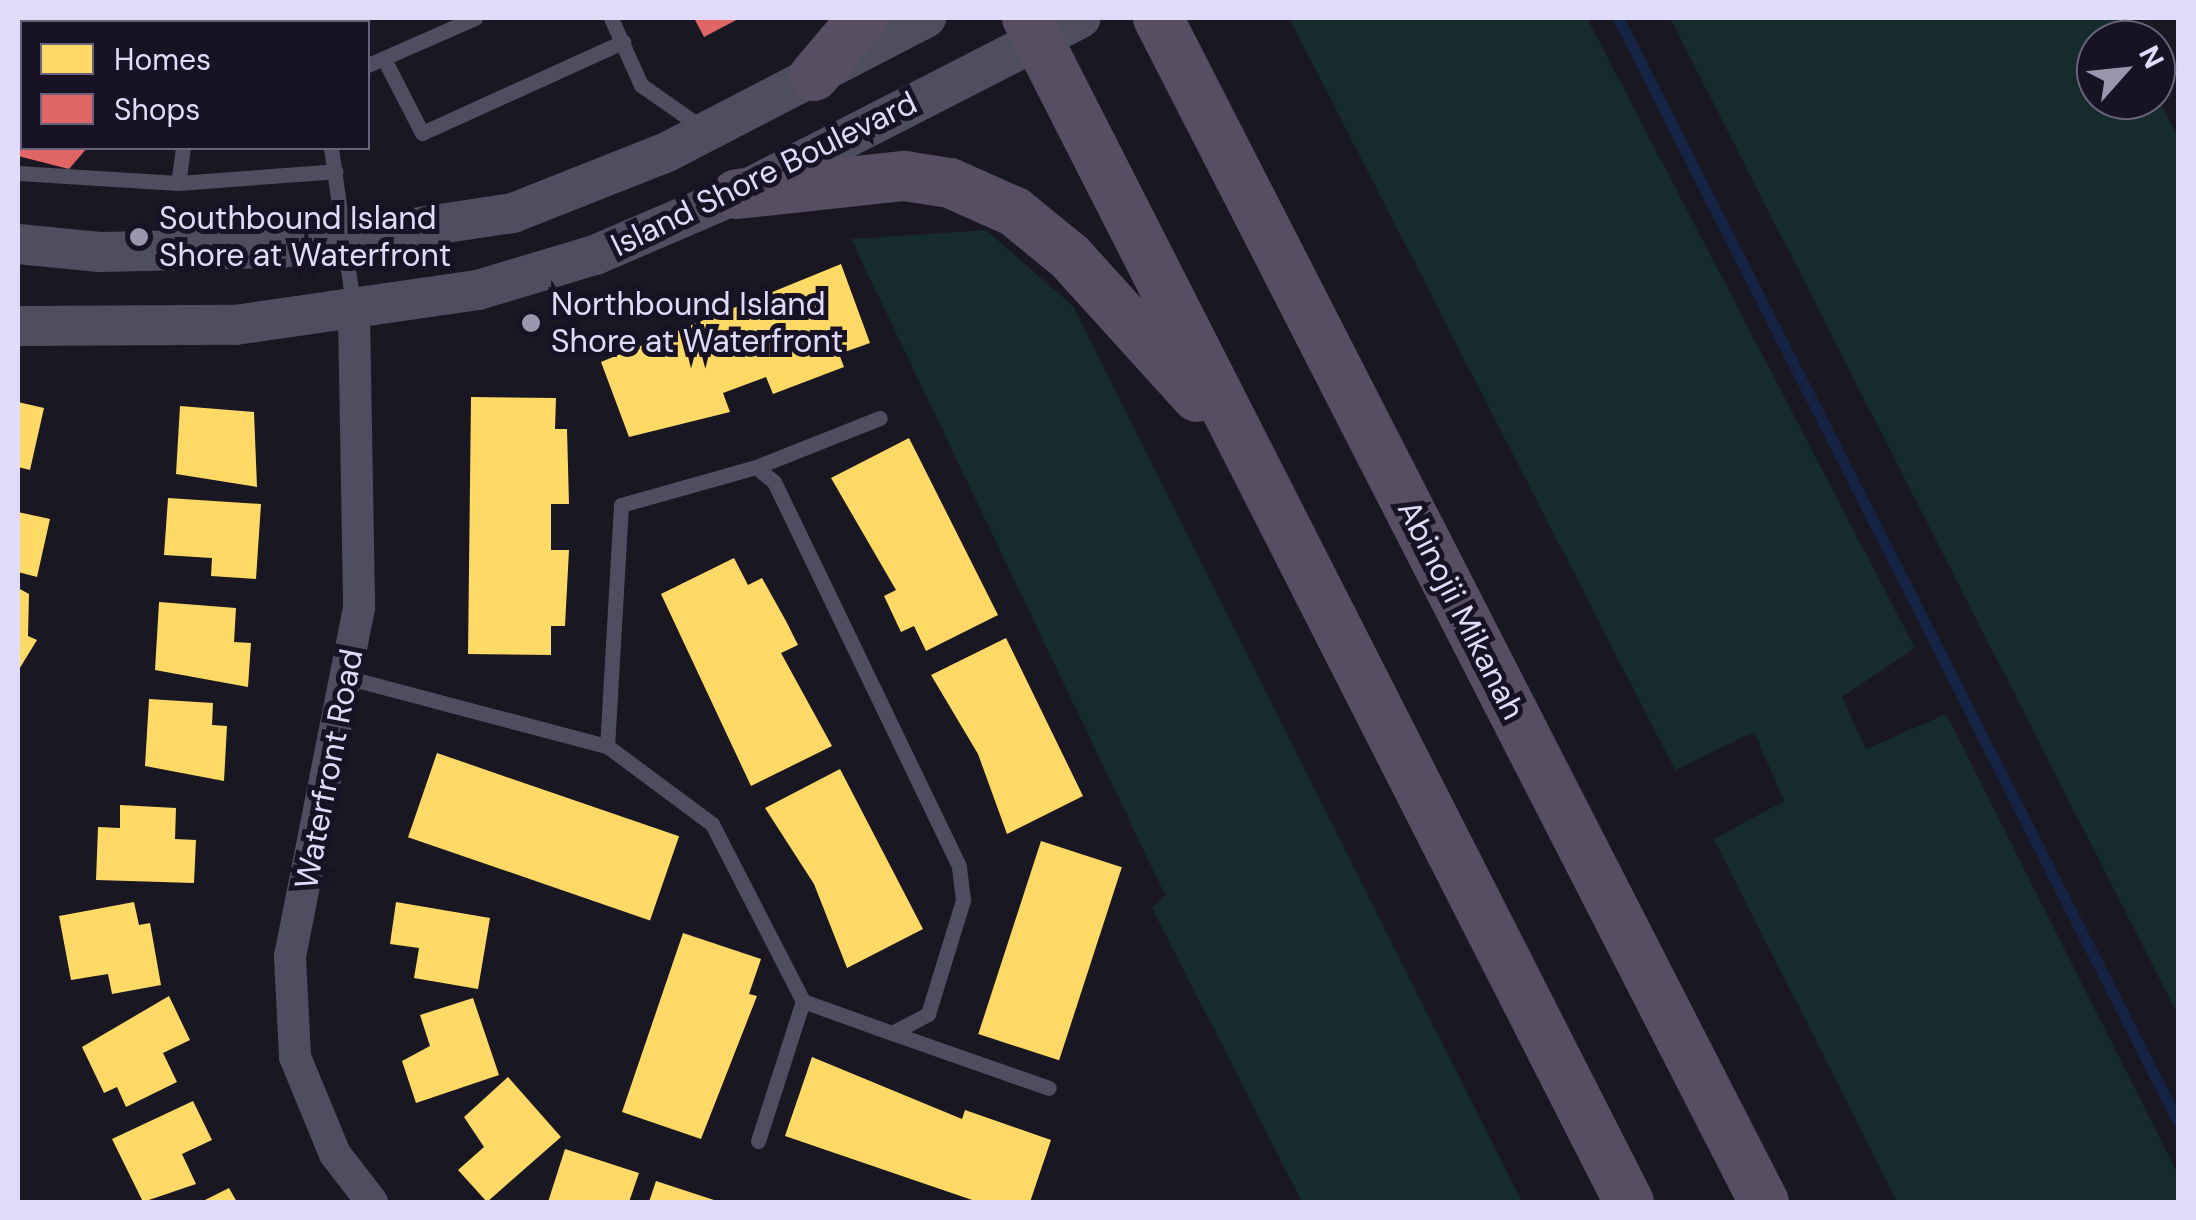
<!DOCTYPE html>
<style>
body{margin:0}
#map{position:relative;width:2196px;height:1220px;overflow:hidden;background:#191721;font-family:"DM Sans",sans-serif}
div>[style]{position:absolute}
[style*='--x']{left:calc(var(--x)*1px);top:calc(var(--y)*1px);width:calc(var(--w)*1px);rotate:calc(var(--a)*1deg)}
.green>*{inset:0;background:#162b2c}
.homes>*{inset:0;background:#ffd966;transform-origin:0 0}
.shops>*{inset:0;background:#e06666;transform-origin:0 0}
.stream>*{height:11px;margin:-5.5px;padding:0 5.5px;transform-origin:5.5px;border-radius:5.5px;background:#152444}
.service>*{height:15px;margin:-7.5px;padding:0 7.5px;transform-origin:7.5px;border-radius:7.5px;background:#4f4d60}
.minor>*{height:32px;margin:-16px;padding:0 16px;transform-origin:16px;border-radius:16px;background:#4f4d60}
.tertiary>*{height:40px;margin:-20px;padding:0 20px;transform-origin:20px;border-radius:20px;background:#4f4d60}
.primary>*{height:50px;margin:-25px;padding:0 25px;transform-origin:25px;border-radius:25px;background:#574e64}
.dots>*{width:28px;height:28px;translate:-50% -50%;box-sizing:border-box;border:5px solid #171325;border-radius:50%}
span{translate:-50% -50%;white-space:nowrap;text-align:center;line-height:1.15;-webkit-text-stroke:10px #171325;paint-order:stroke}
.street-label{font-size:32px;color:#e1dbfa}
.poi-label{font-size:32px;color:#e1dbfa}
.left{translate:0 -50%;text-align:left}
.frame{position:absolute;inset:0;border:20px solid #e1dbfa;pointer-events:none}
.legend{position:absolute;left:20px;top:20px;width:350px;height:130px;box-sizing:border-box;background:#171325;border:2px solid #68637a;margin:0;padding:12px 18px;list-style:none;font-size:30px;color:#e1dbfa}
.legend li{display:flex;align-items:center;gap:20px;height:50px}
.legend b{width:50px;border:2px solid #68637a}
.north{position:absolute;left:2076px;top:20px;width:100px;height:100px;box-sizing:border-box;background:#171325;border:2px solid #68637a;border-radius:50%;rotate:63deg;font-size:28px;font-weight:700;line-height:40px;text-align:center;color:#e1dbfa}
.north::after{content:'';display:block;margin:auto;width:35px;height:45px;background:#9b96ae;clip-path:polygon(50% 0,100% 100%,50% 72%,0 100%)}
</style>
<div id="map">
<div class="green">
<i style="clip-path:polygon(1289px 18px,1587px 18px,1915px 648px,1842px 697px,1866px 749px,1946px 714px,2178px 1174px,2178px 1202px,1897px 1202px,1714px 839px,1784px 801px,1754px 732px,1675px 770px)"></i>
<i style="clip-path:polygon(1670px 18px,2117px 18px,2129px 40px,2096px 40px,2096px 100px,2156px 94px,2178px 138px,2178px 1015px)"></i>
<i style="clip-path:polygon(986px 230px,1073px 306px,1522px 1202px,1302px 1202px,1152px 908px,1165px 895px,851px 239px)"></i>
</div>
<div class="homes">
<i style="clip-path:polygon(841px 264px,870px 343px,839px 354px,844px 367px,773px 394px,766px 377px,723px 393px,730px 412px,629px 437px,601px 362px)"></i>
<i style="clip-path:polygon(471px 397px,556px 398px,555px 429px,567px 429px,569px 504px,551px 504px,551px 550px,569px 550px,565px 626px,551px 626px,551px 655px,468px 654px)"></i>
<i style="clip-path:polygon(18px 402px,44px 408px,30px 470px,18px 467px)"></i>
<i style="clip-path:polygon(180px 406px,254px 412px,257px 487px,176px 474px)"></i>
<i style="clip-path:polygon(909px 438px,998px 615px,926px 651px,914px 626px,901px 632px,884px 596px,896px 590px,831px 478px)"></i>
<i style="clip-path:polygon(168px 498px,261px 504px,256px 579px,211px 576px,212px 558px,164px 555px)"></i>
<i style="clip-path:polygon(18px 512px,50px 519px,37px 577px,18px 572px)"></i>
<i style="clip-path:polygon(734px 558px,748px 585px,762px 578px,786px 621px,798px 645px,781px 653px,832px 746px,751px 786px,661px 594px)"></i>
<i style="clip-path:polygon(18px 588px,29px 594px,28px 636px,37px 640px,18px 671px)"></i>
<i style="clip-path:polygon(159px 602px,236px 608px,234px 642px,251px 643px,248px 687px,155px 670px)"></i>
<i style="clip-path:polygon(1006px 638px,1083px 796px,1007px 834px,978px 754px,931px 675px)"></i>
<i style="clip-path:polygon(149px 699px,213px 703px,212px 725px,227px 726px,224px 781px,145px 766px)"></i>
<i style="left:437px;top:753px;width:256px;height:89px;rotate:19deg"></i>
<i style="clip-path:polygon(840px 769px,923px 929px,847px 968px,814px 884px,765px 808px)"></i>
<i style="clip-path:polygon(120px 805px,176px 808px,175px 839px,196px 840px,194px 883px,96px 880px,98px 827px,120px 828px)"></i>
<i style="left:1041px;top:841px;width:85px;height:203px;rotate:18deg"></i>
<i style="clip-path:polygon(134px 902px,139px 925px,150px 923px,161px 985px,112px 994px,108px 974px,71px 980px,59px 916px)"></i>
<i style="clip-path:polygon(396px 902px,490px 918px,478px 989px,414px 978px,419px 948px,390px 944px)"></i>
<i style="clip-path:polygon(683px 933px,761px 959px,749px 994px,757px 996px,701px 1139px,622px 1112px)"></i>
<i style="clip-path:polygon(169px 996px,190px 1040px,163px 1053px,177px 1082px,126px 1107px,117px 1087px,104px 1093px,82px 1047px)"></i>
<i style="clip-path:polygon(473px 998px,499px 1075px,416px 1103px,402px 1061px,430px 1046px,420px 1015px)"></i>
<i style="clip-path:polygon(812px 1057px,962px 1119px,965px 1110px,1051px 1140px,1030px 1202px,978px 1202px,785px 1136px)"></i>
<i style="clip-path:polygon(508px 1077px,561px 1137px,487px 1202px,458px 1170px,484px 1147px,464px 1117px)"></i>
<i style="clip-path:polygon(193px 1101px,212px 1140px,182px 1154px,196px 1184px,143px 1202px,112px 1139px)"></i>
<i style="clip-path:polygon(565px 1149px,639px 1173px,629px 1202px,548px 1202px)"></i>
<i style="clip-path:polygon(656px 1181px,720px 1202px,649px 1202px)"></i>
<i style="clip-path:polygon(229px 1188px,237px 1202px,201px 1202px)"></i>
</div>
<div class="shops">
<i style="left:23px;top:18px;width:105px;height:4px"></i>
<i style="clip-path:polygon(694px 18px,740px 18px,704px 37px)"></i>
<i style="clip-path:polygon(21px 28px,22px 148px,87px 148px,69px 169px,18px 156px)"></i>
</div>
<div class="stream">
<i style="--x:1618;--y:18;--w:1238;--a:63.1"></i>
</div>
<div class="service">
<i style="--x:299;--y:18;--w:4;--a:63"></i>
<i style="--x:611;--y:18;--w:73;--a:65.9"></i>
<i style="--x:641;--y:85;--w:77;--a:34.9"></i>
<i style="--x:204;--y:22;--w:4;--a:-76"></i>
<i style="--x:384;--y:59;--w:83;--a:62.8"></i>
<i style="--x:422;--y:133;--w:221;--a:-24.4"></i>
<i style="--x:368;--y:65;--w:117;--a:-23.7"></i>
<i style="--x:183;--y:148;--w:35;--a:98"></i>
<i style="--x:178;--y:183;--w:158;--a:-4.3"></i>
<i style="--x:331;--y:148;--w:159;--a:82"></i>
<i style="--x:18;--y:173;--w:160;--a:3.6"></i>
<i style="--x:756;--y:467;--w:133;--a:-21.6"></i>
<i style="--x:349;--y:678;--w:267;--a:14.8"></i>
<i style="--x:607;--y:746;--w:131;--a:36.6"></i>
<i style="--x:712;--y:824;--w:199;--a:62.8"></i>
<i style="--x:803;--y:1001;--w:95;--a:19.8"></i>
<i style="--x:892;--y:1033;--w:41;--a:-27.8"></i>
<i style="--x:928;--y:1014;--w:119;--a:-72.9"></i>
<i style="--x:963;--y:900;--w:34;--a:-97"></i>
<i style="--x:959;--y:866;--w:426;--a:-115.7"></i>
<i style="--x:774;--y:482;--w:23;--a:-140"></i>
<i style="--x:756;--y:467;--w:140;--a:164.3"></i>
<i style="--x:621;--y:505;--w:241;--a:93.3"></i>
<i style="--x:892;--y:1033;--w:166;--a:19.3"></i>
<i style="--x:758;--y:1141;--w:147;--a:-72.2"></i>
</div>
<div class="minor">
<i style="--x:354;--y:314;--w:294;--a:89"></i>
<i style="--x:359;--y:608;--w:356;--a:101.2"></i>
<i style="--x:290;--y:957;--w:100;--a:87.1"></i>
<i style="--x:295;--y:1057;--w:105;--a:67.6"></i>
<i style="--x:335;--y:1154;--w:61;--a:52.4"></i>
</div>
<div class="tertiary">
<i style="--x:18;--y:244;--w:82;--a:5.6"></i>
<i style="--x:100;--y:252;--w:181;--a:-1.3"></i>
<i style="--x:281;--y:248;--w:235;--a:-8.6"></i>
<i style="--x:513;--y:213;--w:166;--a:-21.6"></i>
<i style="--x:667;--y:152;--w:292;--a:-27.4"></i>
<i style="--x:18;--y:326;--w:217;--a:-0.3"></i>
<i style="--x:235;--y:325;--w:246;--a:-8.2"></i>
<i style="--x:478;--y:290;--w:122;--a:-16.7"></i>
<i style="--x:595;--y:255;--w:155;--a:-23.2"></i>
<i style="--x:737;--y:194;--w:386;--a:-27.1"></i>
</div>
<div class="primary">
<i style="--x:1027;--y:18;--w:1328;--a:63.05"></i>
<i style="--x:1158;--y:18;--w:1330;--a:62.9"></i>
<i style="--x:814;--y:76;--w:76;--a:-49.8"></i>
<i style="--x:737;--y:194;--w:168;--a:-6.2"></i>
<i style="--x:904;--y:176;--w:47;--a:8.7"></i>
<i style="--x:950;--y:183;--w:71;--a:24"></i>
<i style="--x:1015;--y:212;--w:71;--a:39.3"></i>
<i style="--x:1070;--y:257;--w:189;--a:47.8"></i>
</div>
<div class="dots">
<i style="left:139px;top:237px;background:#9b96ae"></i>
<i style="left:531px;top:323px;background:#9b96ae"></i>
</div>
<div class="street-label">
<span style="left:764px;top:174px;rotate:-26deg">Island Shore Boulevard</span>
<span style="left:1461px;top:610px;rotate:63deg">Abinojii Mikanah</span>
<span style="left:329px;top:769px;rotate:-79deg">Waterfront Road</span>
</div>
<div class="poi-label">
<span class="left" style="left:159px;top:237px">Southbound Island<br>Shore at Waterfront</span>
<span class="left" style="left:551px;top:323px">Northbound Island<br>Shore at Waterfront</span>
</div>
<div class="frame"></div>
<ul class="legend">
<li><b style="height:28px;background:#ffd966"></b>Homes</li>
<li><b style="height:28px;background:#e06666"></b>Shops</li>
</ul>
<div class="north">N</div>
</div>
